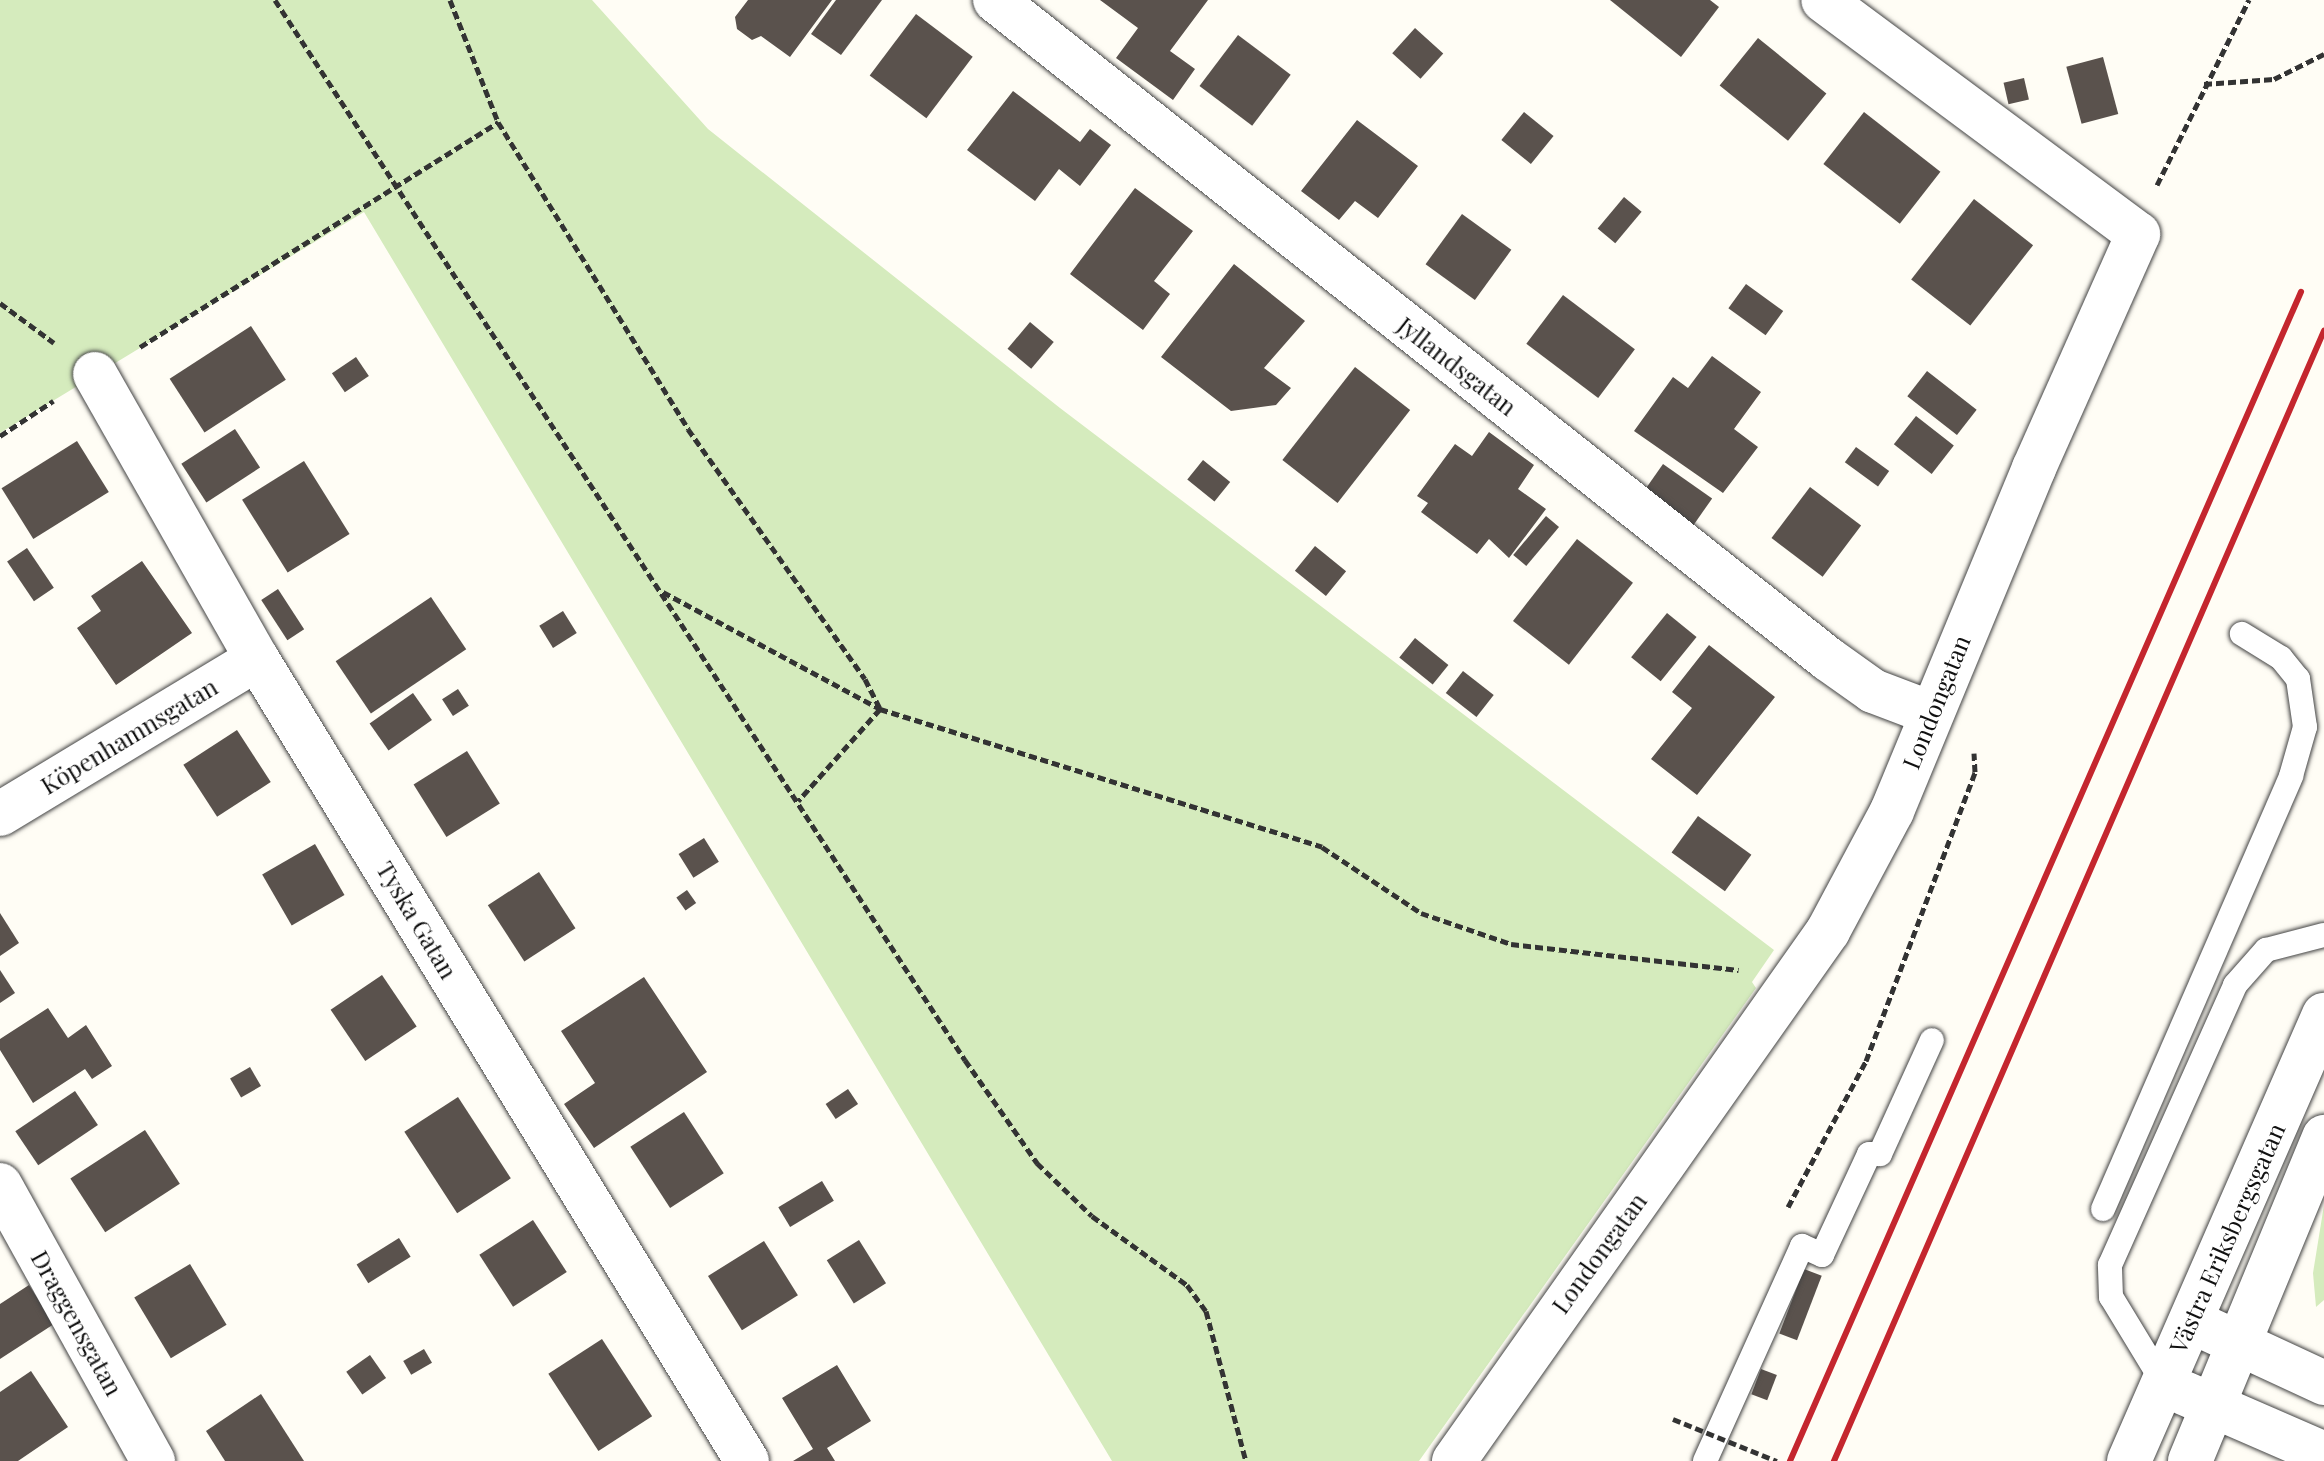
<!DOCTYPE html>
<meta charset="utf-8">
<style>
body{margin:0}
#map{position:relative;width:2324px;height:1461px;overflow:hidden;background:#fffdf5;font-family:"Playfair Display",serif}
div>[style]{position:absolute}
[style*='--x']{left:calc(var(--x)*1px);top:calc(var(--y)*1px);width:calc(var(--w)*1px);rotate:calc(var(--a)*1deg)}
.green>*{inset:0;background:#d5ebbd}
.building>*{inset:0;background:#5a524d;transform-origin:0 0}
.path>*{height:5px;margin-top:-2.5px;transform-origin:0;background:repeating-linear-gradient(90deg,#333 0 8px,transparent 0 12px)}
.roads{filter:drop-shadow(0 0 2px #444) drop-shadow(0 0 2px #444)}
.service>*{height:24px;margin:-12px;padding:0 12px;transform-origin:12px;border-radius:12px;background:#fff}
.minor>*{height:44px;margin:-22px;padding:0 22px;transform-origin:22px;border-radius:22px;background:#fff}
.rail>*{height:6px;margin:-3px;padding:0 3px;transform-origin:3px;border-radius:3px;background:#c4262e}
.path-bridge>*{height:5px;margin-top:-2.5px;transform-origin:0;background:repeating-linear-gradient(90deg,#333 0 8px,transparent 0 12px)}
span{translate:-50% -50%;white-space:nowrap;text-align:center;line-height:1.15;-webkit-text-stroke:8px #fff;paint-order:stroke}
.street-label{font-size:24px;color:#111}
</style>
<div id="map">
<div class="green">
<i style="clip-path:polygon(0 0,592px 0,708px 129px,1060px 408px,1774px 950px,1752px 982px,1756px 988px,1419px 1461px,1112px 1461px,364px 212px,0 433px)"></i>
<i style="clip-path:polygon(2324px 1205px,2324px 1300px,2316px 1307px,2313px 1273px)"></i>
</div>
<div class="building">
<i style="clip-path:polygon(748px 0,832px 0,790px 57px,761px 36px,752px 40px,737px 29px,735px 17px)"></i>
<i style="clip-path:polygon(836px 0,882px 0,841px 55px,811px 34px)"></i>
<i style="clip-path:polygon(1100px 0,1208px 0,1170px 51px,1195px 69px,1173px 100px,1116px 58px,1138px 28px)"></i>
<i style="clip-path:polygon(1610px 0,1710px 0,1719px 7px,1681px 57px)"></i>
<i style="left:916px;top:14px;width:71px;height:77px;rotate:37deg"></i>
<i style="left:1415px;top:28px;width:38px;height:34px;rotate:42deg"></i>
<i style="left:1238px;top:35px;width:66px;height:64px;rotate:37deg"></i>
<i style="left:1758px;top:38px;width:88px;height:61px;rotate:39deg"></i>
<i style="left:2103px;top:57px;width:59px;height:38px;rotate:75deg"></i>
<i style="left:2024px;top:78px;width:22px;height:21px;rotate:77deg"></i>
<i style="clip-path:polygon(1013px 91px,1080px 142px,1090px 129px,1111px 145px,1080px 186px,1059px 169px,1035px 201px,967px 150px)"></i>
<i style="left:1524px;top:112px;width:38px;height:36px;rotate:39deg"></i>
<i style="left:1864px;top:112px;width:97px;height:66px;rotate:38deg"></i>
<i style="clip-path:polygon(1357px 120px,1418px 166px,1378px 218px,1355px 201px,1339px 220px,1301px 191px)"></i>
<i style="clip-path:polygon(1135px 188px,1193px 231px,1154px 281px,1170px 294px,1143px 330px,1070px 274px)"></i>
<i style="left:1624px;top:197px;width:23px;height:41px;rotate:40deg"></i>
<i style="left:1974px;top:199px;width:75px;height:102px;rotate:38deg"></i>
<i style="left:1462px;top:214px;width:61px;height:62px;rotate:36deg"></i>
<i style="clip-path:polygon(1234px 264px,1305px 321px,1264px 368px,1291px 388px,1276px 405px,1231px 411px,1161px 357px)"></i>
<i style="left:1746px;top:284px;width:46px;height:30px;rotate:36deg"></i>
<i style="left:1563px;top:295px;width:90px;height:61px;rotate:37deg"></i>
<i style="left:1030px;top:322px;width:31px;height:35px;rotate:40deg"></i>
<i style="left:251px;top:326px;width:64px;height:97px;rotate:57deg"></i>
<i style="clip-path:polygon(1712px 356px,1761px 392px,1734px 429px,1758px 447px,1723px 493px,1634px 431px,1673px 377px,1688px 388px)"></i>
<i style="left:356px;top:357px;width:23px;height:29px;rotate:56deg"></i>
<i style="left:1355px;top:367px;width:70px;height:118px;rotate:38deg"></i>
<i style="left:1927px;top:371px;width:63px;height:32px;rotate:38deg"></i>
<i style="left:1916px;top:416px;width:48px;height:36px;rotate:38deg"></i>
<i style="left:235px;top:429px;width:46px;height:64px;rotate:57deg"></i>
<i style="clip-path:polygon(1489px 432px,1534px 465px,1518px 489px,1546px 509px,1509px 558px,1489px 539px,1477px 554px,1421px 512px,1428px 503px,1417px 496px,1455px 444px,1472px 456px)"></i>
<i style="left:77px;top:441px;width:60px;height:89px;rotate:58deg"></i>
<i style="left:1856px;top:447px;width:41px;height:19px;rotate:36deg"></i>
<i style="left:1203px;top:460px;width:35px;height:25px;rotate:39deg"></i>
<i style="left:304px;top:461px;width:86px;height:73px;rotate:58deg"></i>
<i style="left:1663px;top:464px;width:60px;height:33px;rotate:35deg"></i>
<i style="left:1810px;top:487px;width:64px;height:64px;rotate:37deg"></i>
<i style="left:1546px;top:516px;width:17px;height:51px;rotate:40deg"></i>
<i style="left:1577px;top:539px;width:71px;height:104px;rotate:38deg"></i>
<i style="left:1315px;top:546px;width:40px;height:32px;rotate:39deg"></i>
<i style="left:27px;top:548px;width:48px;height:24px;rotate:56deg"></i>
<i style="clip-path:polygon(142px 561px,192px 633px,116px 685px,77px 628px,101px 611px,91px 596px)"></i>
<i style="left:278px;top:589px;width:48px;height:20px;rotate:57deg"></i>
<i style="left:431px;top:597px;width:63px;height:115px;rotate:56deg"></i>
<i style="left:563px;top:611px;width:26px;height:28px;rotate:58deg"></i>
<i style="left:1667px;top:613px;width:38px;height:57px;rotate:39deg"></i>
<i style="left:1415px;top:638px;width:43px;height:25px;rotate:39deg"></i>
<i style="clip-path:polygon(1709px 645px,1775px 697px,1697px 795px,1651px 759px,1692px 708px,1672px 692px)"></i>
<i style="left:1463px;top:671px;width:39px;height:28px;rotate:38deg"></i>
<i style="left:458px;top:689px;width:20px;height:19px;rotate:57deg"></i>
<i style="left:413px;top:693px;width:33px;height:53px;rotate:55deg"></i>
<i style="left:237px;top:730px;width:62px;height:64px;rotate:57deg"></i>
<i style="left:467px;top:751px;width:62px;height:63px;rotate:58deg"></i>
<i style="left:1698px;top:816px;width:66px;height:45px;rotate:36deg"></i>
<i style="left:704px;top:838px;width:28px;height:30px;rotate:58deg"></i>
<i style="left:315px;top:844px;width:59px;height:61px;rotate:60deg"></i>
<i style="left:539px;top:872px;width:67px;height:61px;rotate:57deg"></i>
<i style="left:687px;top:890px;width:16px;height:13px;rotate:55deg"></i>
<i style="clip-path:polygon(0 913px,19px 943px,0 956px)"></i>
<i style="clip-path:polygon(0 970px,15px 993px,0 1003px)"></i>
<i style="left:382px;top:975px;width:62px;height:62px;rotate:56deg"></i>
<i style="clip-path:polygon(644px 977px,707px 1072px,594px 1148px,564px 1104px,595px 1083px,561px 1031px)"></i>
<i style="clip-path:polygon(48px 1008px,68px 1038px,86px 1025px,112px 1066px,92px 1079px,85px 1069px,33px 1103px,0 1050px,0 1039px)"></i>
<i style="left:250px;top:1067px;width:22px;height:23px;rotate:60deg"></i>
<i style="left:848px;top:1089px;width:18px;height:27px;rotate:56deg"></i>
<i style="left:75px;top:1091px;width:41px;height:72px;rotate:56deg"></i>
<i style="left:458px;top:1097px;width:97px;height:64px;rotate:57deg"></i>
<i style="left:684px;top:1112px;width:73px;height:64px;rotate:57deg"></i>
<i style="left:145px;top:1130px;width:64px;height:89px;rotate:57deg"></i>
<i style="left:822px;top:1181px;width:23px;height:51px;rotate:59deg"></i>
<i style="left:533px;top:1220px;width:62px;height:64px;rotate:57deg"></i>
<i style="left:399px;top:1238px;width:22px;height:50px;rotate:58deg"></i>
<i style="left:859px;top:1240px;width:51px;height:38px;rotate:58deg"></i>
<i style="left:764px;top:1241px;width:64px;height:66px;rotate:58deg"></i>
<i style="left:190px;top:1264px;width:71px;height:65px;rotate:59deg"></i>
<i style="left:1804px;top:1269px;width:19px;height:69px;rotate:21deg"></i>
<i style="clip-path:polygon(29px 1285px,54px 1324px,0 1359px,0 1304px)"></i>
<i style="left:602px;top:1339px;width:92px;height:64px;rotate:57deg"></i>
<i style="left:424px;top:1349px;width:16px;height:24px;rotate:60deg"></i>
<i style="left:370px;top:1355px;width:28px;height:29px;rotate:55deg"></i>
<i style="clip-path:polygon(837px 1365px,871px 1421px,827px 1448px,835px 1461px,793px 1461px,813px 1449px,782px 1398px)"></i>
<i style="left:1761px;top:1369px;width:17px;height:27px;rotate:21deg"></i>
<i style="clip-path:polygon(31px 1371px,68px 1427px,18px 1461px,0 1461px,0 1392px)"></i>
<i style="clip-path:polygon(261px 1394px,304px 1461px,225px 1461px,206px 1431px)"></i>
</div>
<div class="path">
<i style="--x:275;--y:0;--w:1265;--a:56.94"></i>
<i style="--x:965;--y:1060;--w:126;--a:55"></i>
<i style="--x:1037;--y:1163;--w:76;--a:43.9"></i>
<i style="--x:1092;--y:1216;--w:117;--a:36"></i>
<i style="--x:1187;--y:1285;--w:32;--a:54"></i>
<i style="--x:1206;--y:1311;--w:155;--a:75.1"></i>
<i style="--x:450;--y:0;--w:131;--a:68.5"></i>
<i style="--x:498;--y:122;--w:361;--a:58.2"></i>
<i style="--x:688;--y:429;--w:306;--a:54.7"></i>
<i style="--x:865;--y:679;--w:34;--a:63"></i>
<i style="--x:880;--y:709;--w:463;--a:17.3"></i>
<i style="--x:1322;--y:847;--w:119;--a:33.7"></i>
<i style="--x:1421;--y:913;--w:95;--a:19"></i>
<i style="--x:1511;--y:944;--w:229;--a:6.5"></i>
<i style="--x:2204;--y:84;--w:70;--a:-4.1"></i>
<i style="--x:2274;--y:79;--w:56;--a:-26.6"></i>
<i style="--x:2157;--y:185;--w:207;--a:-63.6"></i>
<i style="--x:0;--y:303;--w:67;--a:36.5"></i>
<i style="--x:140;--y:347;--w:423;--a:-32.1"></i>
<i style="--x:0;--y:436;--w:64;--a:-33.4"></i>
<i style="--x:663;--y:592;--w:247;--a:28.3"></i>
<i style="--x:880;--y:709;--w:123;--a:131.7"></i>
<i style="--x:1788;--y:1207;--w:166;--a:-61.9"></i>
<i style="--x:1866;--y:1061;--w:309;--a:-69.3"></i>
<i style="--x:1975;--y:772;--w:19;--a:-93"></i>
</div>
<div class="roads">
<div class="service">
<i style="--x:2103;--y:1209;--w:472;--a:-66.5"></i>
<i style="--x:2291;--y:776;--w:51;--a:-74.1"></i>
<i style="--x:2305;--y:727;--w:49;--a:-98.3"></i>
<i style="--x:2298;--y:679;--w:27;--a:-129"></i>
<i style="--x:2281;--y:658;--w:46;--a:-148.4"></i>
<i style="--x:2164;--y:1384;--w:102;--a:-121.3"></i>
<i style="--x:2111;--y:1297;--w:32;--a:-92"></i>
<i style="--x:2110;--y:1265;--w:307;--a:-65.9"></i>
<i style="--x:2235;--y:985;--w:47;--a:-48.5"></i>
<i style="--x:2266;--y:950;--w:60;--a:-14.5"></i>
<i style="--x:1705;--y:1461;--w:236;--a:-65.7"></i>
<i style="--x:1802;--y:1246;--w:22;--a:24"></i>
<i style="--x:1822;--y:1255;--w:111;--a:-65"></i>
<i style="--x:1869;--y:1154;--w:11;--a:0"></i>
<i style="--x:1880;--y:1154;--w:125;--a:-65.5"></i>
</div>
<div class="minor">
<i style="--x:995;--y:0;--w:1062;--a:38.35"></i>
<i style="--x:1828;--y:659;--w:55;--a:35.4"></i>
<i style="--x:1873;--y:691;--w:62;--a:20.8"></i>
<i style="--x:95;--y:374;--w:328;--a:60.4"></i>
<i style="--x:257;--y:659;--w:940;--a:58.58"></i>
<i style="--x:0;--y:814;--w:300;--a:-31.1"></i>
<i style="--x:0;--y:1185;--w:316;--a:61"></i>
<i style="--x:2210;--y:1330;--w:126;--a:24.9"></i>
<i style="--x:2184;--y:1393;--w:153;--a:23.5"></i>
<i style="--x:1454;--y:1461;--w:649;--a:-54.79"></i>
<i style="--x:1828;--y:931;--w:136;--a:-61.9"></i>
<i style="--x:1892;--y:811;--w:371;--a:-67.5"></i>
<i style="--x:2034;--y:468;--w:256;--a:-66"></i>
<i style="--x:2138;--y:234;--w:392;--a:-143.4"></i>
<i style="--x:2129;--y:1461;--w:487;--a:-66.4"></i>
<i style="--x:2190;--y:1461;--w:351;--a:-67.5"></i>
</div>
</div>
<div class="rail">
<i style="--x:1790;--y:1461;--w:1276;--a:-66.39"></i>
<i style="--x:1834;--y:1461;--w:1232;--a:-66.56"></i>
</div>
<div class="path-bridge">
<i style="--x:1673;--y:1419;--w:112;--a:22"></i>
</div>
<div class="street-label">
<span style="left:1457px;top:366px;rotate:38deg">Jyllandsgatan</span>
<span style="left:1936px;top:702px;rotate:-68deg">Londongatan</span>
<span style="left:129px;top:736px;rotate:-31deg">Köpenhamnsgatan</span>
<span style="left:417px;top:920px;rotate:59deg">Tyska Gatan</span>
<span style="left:2227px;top:1238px;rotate:-66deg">Västra Eriksbergsgatan</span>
<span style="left:1599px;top:1253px;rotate:-54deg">Londongatan</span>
<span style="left:77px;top:1323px;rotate:61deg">Draggensgatan</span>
</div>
</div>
